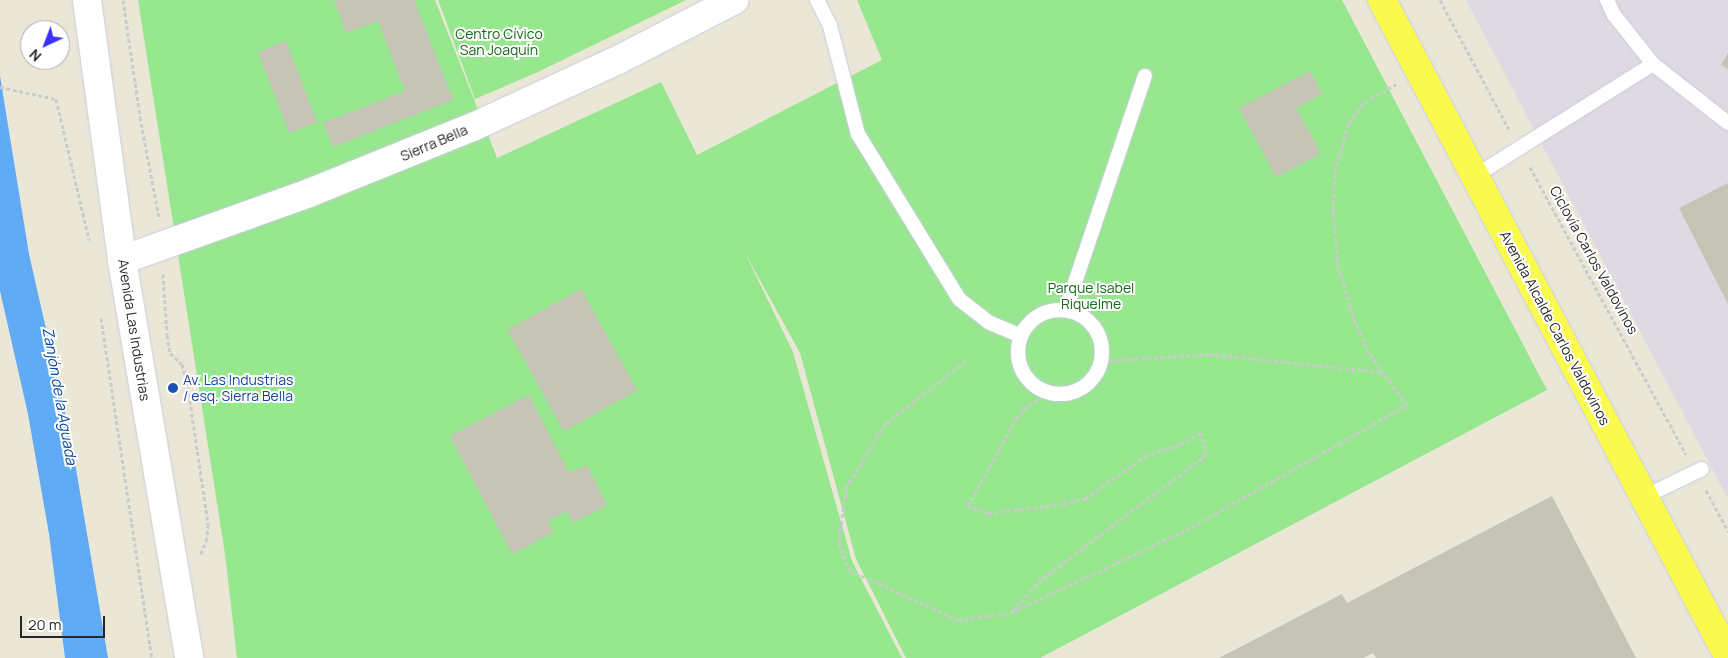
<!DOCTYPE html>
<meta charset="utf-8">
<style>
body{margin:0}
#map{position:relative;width:1728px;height:658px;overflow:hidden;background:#ebe7d7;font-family:Manrope,sans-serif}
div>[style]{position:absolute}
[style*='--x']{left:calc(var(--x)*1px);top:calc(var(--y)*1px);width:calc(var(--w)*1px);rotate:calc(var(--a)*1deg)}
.industrial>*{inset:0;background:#ded9e2}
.green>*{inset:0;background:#97e78e}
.water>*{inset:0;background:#61abf6}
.building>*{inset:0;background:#c6c3b7;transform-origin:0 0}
.path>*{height:3px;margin-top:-1.5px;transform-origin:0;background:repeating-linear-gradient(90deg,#cbcbcb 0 4px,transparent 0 6.5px)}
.roads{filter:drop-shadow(0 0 1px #cdcce2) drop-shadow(0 0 1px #cdcce2)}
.service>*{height:14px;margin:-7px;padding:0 7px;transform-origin:7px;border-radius:7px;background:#fff}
.service>.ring{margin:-7px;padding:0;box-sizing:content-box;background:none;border:14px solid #fff;border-radius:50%}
.tertiary>*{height:28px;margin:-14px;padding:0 14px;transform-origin:14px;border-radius:14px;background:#fff}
.secondary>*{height:28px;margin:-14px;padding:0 14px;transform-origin:14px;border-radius:14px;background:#fff}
.primary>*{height:28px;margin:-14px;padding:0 14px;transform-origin:14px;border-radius:14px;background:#f9fa4d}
.dots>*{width:14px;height:14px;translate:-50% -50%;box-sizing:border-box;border:2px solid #fff;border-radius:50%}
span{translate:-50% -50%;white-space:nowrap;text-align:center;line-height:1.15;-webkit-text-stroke:4px #fff;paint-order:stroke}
.park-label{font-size:14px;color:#146716}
.street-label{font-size:14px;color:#272727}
.transit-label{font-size:14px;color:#164399}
.left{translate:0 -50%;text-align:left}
.water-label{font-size:15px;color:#04449e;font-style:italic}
.north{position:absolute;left:20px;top:20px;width:50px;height:50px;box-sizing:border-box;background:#fff;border:1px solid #a9a9a9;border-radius:50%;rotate:223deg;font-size:14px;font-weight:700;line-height:20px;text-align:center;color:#272727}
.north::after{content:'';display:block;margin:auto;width:18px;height:22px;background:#3a30ff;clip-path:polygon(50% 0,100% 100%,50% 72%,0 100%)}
.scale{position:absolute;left:20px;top:616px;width:85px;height:22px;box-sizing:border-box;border:2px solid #272727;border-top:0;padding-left:6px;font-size:15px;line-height:18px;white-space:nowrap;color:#272727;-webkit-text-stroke:4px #fff;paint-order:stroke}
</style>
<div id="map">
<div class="industrial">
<i style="clip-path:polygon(1466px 0,1728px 0,1728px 499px)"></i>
</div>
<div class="green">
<i style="clip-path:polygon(138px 0,435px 0,497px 158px,661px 82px,697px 155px,882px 60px,857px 0,1342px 0,1547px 390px,1040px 658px,906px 658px,856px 559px,800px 353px,744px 251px,793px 352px,852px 561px,902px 658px,237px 658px,225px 554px)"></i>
<i style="clip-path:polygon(438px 0,686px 0,538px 72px,475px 99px)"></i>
</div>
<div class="water">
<i style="clip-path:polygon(0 76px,29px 254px,71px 439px,108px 658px,65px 658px,49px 534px,28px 414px,0 291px)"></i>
</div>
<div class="building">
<i style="clip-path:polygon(334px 0,414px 0,453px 100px,333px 147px,323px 123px,405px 91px,378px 21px,346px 33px)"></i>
<i style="left:286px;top:41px;width:87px;height:30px;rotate:69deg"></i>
<i style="clip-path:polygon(1728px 53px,1728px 69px,1721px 65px)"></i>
<i style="clip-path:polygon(1310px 71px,1322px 94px,1296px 108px,1321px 154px,1276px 177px,1239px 108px)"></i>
<i style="clip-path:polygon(1728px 183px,1728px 304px,1679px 208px)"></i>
<i style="left:581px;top:289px;width:116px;height:84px;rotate:61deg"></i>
<i style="clip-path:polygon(529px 395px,569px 473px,587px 465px,607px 505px,573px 523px,567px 511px,548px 521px,554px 532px,512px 554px,450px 436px)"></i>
<i style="clip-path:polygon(1552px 496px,1636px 658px,1376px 658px,1373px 653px,1363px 658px,1219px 658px,1342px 594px,1347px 603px)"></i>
</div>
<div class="path">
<i style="--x:123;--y:0;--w:118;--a:81.7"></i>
<i style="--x:140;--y:117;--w:103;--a:79.3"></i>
<i style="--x:1440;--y:0;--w:146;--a:61.9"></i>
<i style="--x:0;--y:87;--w:57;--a:12.1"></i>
<i style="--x:56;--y:99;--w:145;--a:76.8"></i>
<i style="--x:1530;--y:167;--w:327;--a:61.5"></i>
<i style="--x:163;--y:274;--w:61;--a:86.2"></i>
<i style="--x:167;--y:335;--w:18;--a:81"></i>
<i style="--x:170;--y:353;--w:16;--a:43"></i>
<i style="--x:182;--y:364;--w:18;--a:74"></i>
<i style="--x:187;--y:381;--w:145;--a:81.6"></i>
<i style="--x:208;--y:524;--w:14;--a:94"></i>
<i style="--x:207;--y:538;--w:17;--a:111"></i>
<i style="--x:101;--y:318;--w:344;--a:81.5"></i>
<i style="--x:966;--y:361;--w:103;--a:142.1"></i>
<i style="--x:885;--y:424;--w:75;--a:121.4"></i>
<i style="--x:846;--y:488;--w:55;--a:97.3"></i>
<i style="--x:839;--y:543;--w:29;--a:70"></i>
<i style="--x:849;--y:570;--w:120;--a:24.6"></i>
<i style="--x:958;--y:620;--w:52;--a:-7.7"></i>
<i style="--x:1010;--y:613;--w:195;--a:-25.2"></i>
<i style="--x:1186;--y:530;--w:254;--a:-29.5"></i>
<i style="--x:1407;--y:405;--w:64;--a:-126.2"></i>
<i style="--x:1369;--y:353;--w:37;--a:-114"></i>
<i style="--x:1354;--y:319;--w:55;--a:-106.8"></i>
<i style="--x:1338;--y:266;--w:56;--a:-95.1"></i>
<i style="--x:1333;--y:210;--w:39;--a:-87"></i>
<i style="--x:1335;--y:171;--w:50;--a:-73.7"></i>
<i style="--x:1349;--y:123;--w:26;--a:-53"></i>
<i style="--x:1365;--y:102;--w:36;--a:-30"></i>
<i style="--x:1102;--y:361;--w:107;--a:-3.7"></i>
<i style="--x:1209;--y:354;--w:173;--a:6"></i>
<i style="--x:1706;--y:490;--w:47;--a:61.8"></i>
<i style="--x:1012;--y:611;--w:45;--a:-46.8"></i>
<i style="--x:1043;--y:578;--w:204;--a:-37"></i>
<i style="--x:1206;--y:455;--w:23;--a:-103"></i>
<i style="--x:1201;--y:433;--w:31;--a:153"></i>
<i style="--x:1173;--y:447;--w:27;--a:163"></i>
<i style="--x:1147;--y:455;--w:75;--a:144.8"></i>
<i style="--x:1086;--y:498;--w:24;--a:165"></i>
<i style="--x:1063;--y:504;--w:75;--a:173.1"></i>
<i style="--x:989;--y:513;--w:22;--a:-162"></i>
<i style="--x:968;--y:506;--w:99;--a:-61.1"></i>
<i style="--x:1016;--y:419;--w:13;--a:-51"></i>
<i style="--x:1024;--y:409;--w:29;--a:-35"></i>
</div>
<div class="roads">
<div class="service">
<i style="--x:817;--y:0;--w:29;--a:63"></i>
<i style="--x:830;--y:26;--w:112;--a:75.5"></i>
<i style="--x:858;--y:134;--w:193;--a:58.5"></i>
<i style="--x:959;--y:299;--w:37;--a:38"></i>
<i style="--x:988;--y:322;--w:36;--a:23"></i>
<i style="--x:1653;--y:64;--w:95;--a:38.2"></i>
<i style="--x:1475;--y:176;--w:210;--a:-32.2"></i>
<i style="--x:1653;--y:64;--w:63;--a:-128.5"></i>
<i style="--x:1614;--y:15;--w:17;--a:-115"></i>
<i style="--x:1066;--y:309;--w:246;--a:-71.3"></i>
<i class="ring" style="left:1018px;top:310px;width:70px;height:70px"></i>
<i style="--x:1644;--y:497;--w:64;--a:-25.8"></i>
</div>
<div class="tertiary">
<i style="--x:122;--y:260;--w:199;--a:-19.7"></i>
<i style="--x:309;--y:193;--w:179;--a:-22"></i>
<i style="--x:475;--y:126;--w:157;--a:-24.8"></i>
<i style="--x:618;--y:60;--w:131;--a:-27.3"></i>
</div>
<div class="secondary">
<i style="--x:87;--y:0;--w:262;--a:82.3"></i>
<i style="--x:122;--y:260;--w:404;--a:80.4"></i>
</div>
<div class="primary">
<i style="--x:1382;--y:0;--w:742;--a:62.19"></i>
</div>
</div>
<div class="dots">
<i style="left:173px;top:388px;background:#1a4fb4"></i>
</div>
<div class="park-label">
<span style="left:499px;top:42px">Centro Cívico<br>San Joaquín</span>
<span style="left:1091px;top:296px">Parque Isabel<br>Riquelme</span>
</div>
<div class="street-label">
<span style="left:434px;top:143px;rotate:-23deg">Sierra Bella</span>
<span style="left:1594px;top:260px;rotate:61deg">Ciclovía Carlos Valdovinos</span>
<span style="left:1555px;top:328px;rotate:62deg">Avenida Alcalde Carlos Valdovinos</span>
<span style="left:134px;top:330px;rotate:81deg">Avenida Las Industrias</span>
</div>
<div class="transit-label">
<span class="left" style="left:183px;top:388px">Av. Las Industrias<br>/ esq. Sierra Bella</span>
</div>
<div class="water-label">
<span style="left:60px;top:396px;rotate:80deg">Zanjón de la Aguada</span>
</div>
<div class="north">N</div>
<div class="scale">20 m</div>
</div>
